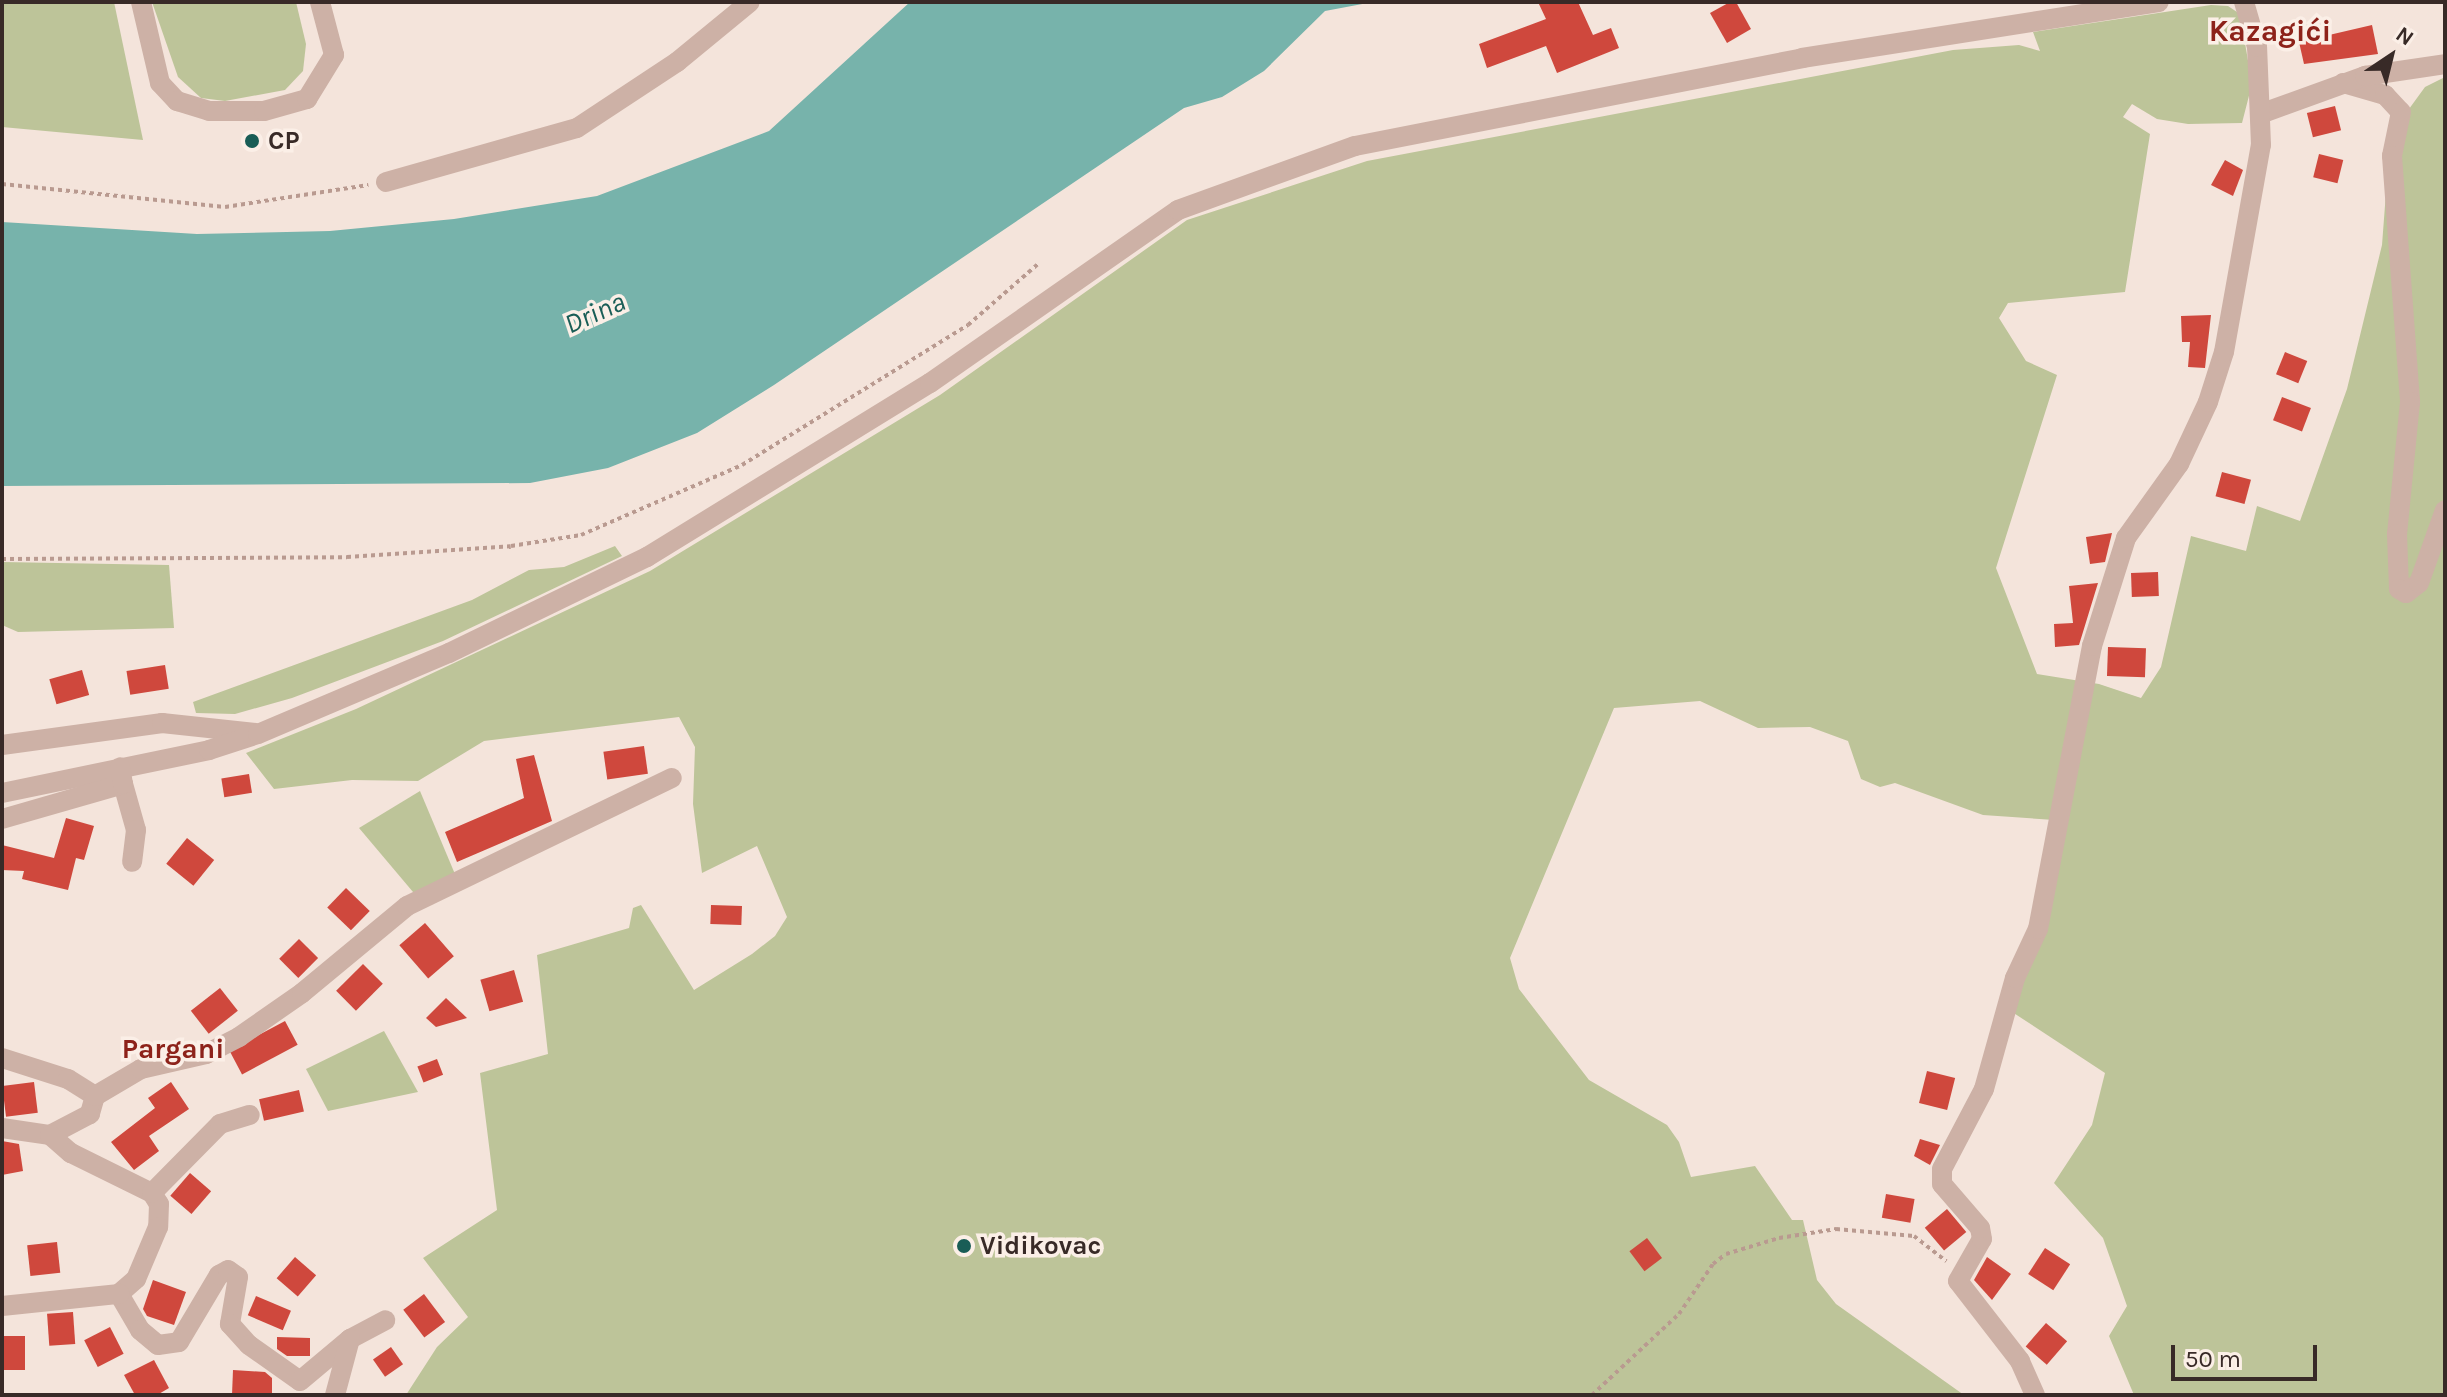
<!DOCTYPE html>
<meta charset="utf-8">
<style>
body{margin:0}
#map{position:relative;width:2447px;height:1397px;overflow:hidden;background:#f4e4db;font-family:Karla,sans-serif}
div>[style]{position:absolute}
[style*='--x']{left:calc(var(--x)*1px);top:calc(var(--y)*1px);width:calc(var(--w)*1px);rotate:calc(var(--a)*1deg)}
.green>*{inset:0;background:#bdc499}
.water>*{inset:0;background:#77b3ab}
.building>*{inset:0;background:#cf483d;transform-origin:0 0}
.path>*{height:4px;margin-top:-2px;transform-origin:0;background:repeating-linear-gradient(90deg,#b99a90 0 4px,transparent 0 8px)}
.minor>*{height:20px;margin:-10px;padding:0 10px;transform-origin:10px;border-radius:10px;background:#cdb1a6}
.dots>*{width:22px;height:22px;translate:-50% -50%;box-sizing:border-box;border:4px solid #fbefe7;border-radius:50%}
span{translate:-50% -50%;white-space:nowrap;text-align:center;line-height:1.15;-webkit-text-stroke:7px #fbefe7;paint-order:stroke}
.poi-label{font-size:26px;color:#382a27;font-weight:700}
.left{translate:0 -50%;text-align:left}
.water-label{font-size:28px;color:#195d56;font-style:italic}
.neighbourhood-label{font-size:28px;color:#8d221a;font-weight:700}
.quarter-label{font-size:30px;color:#8d221a;font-weight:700}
.frame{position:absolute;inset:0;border:4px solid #382a27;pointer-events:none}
.north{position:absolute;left:2351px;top:16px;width:80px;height:80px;-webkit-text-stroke:6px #fbefe7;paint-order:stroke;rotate:35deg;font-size:22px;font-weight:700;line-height:32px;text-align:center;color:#382a27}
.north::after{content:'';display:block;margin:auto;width:28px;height:36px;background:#382a27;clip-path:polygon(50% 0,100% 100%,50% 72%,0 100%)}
.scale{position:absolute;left:2171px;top:1345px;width:146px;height:36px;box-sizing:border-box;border:4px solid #382a27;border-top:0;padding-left:10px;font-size:24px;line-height:28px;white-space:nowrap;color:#382a27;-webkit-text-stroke:6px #fbefe7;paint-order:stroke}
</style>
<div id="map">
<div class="green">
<i style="clip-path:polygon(2px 2px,114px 2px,143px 140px,2px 127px)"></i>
<i style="clip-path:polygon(152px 2px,296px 2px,306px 44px,303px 71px,285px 90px,225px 101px,201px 98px,178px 77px)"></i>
<i style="clip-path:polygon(2211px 5px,2228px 6px,2240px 14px,2252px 84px,2242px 123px,2188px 124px,2157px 119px,2132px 104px,2123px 117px,2150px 134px,2125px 292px,2008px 303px,1999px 318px,2026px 361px,2057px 375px,1996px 568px,2037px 674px,2099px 684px,2141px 698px,2161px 667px,2191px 536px,2246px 551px,2257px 506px,2300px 521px,2347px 389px,2382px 245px,2387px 179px,2409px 109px,2425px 87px,2445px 77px,2445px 1395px,2134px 1395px,2109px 1336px,2127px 1306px,2103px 1238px,2054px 1183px,2092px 1125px,2105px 1073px,2000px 1004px,2030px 927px,2054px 820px,1983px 815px,1895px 783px,1880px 787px,1861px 779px,1848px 741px,1810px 727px,1758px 728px,1700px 701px,1614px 708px,1510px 958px,1519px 989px,1589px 1080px,1667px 1125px,1679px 1142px,1691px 1177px,1755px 1166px,1792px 1220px,1803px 1220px,1817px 1280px,1836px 1304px,1964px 1395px,406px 1395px,437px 1347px,468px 1317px,423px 1258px,497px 1210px,480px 1073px,548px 1054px,537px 955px,629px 928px,633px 908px,641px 905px,694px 990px,752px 954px,775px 936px,787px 917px,757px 846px,702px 873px,693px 804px,695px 747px,679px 717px,484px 741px,418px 781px,352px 780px,274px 789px,246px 753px,356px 709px,650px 571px,940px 395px,1187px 220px,1367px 161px,1953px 50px,2019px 45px,2040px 51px,2033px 32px)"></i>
<i style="clip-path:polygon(615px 546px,622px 556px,443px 641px,292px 698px,235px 714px,196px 713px,193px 702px,472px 600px,529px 570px,564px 567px)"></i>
<i style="clip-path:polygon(2px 562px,169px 565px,174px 628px,18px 632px,2px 625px)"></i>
<i style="clip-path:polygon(420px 791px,460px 886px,424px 905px,359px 828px)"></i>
<i style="clip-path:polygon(384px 1031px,418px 1092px,328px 1111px,306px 1069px)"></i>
</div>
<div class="water">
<i style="clip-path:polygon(910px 2px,1373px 2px,1325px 11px,1264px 71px,1222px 97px,1184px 108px,774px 385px,697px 433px,608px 468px,530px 483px,2px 486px,2px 222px,197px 234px,330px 231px,454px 219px,597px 196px,769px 131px)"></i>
</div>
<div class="building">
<i style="clip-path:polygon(1538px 2px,1578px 2px,1593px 35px,1611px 28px,1619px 48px,1557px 73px,1546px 46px,1487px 68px,1479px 44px,1546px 19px)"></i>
<i style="clip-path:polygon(1730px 2px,1736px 2px,1751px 29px,1727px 43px,1710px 13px)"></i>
<i style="clip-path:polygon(2372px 25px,2378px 54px,2304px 64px,2299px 42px)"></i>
<i style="left:2335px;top:106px;width:25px;height:29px;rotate:76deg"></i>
<i style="left:2319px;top:154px;width:25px;height:24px;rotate:14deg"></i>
<i style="clip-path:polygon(2225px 160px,2243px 170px,2233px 196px,2211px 185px)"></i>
<i style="clip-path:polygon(2211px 315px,2205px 368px,2188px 367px,2190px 342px,2182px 342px,2181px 316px)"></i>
<i style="left:2285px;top:352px;width:24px;height:24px;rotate:22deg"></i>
<i style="left:2282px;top:397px;width:31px;height:25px;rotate:21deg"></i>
<i style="left:2222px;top:472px;width:30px;height:25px;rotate:15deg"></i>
<i style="clip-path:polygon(2112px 533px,2105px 562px,2090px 564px,2086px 537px)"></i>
<i style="left:2158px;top:572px;width:24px;height:27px;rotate:88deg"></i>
<i style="clip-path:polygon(2098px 583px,2079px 645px,2055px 647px,2054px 624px,2073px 623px,2069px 586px)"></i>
<i style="left:2108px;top:647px;width:38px;height:29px;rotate:2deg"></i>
<i style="left:165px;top:665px;width:24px;height:39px;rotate:81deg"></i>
<i style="left:82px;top:670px;width:26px;height:34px;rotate:74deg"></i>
<i style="left:644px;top:746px;width:28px;height:41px;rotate:82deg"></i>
<i style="clip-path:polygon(534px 755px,552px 821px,457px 862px,445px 832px,524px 798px,516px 759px)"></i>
<i style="left:249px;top:774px;width:19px;height:28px;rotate:81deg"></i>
<i style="clip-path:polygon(66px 818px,94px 826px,84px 860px,76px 858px,68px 890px,22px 879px,24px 871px,2px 870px,2px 845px,54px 858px)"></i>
<i style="left:187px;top:838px;width:35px;height:33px;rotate:39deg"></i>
<i style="left:346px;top:888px;width:33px;height:27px;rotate:44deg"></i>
<i style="left:711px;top:905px;width:31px;height:19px;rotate:2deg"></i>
<i style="left:425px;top:923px;width:44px;height:34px;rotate:49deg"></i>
<i style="left:299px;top:939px;width:27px;height:28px;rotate:45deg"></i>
<i style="left:363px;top:964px;width:28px;height:38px;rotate:45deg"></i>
<i style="left:514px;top:970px;width:33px;height:35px;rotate:74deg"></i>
<i style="left:220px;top:988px;width:29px;height:37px;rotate:52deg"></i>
<i style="clip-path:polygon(446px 998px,467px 1018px,436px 1027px,426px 1018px)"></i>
<i style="left:285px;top:1021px;width:27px;height:63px;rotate:62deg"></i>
<i style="left:437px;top:1059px;width:17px;height:21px;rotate:69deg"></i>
<i style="left:1927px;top:1071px;width:29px;height:33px;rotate:14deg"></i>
<i style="left:34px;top:1082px;width:31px;height:32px;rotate:83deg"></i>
<i style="clip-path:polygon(171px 1082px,189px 1109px,149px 1136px,159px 1151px,134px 1170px,111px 1142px,155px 1108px,148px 1098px)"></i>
<i style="left:299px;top:1090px;width:22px;height:41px;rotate:77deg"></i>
<i style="clip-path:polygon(1920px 1139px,1940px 1145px,1930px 1165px,1914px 1156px)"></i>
<i style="clip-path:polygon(2px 1141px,19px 1144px,23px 1171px,2px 1175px)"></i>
<i style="left:190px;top:1173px;width:28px;height:30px;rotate:41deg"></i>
<i style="left:1886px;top:1194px;width:29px;height:24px;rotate:10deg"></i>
<i style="left:1947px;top:1209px;width:30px;height:29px;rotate:50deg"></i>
<i style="left:1647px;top:1238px;width:25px;height:22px;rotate:53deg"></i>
<i style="left:57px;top:1242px;width:31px;height:30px;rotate:84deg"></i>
<i style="left:2045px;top:1248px;width:30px;height:31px;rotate:33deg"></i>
<i style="left:295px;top:1257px;width:28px;height:28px;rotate:41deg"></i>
<i style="clip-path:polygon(1987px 1257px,2011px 1274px,1992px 1300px,1974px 1280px)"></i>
<i style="clip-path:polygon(153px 1280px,186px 1292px,174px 1325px,147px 1316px,143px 1309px)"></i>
<i style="left:424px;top:1294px;width:35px;height:26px;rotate:53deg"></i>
<i style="left:256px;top:1296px;width:38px;height:21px;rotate:23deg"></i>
<i style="left:73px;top:1312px;width:32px;height:26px;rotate:86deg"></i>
<i style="left:2046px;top:1323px;width:28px;height:31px;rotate:41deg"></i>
<i style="left:110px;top:1327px;width:30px;height:29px;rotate:63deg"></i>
<i style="left:2px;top:1336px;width:23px;height:34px"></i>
<i style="clip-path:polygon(277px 1337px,310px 1338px,310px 1356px,287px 1356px,277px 1349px)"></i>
<i style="left:391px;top:1347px;width:21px;height:22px;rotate:55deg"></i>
<i style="clip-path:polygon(154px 1360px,169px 1388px,157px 1395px,135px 1395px,124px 1375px)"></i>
<i style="clip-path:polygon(233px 1370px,265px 1372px,272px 1378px,272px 1395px,232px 1395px)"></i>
</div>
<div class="path">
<i style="--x:2;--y:184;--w:224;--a:5.9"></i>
<i style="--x:225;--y:207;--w:145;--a:-8.7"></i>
<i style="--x:2;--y:559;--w:345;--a:-0.3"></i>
<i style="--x:347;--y:557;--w:164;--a:-3.8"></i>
<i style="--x:511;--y:546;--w:71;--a:-8.9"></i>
<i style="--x:581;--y:535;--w:176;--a:-23.5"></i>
<i style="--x:742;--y:465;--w:266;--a:-31.8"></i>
<i style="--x:968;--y:325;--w:94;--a:-41.1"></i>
<i style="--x:1592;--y:1395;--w:119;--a:-43"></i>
<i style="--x:1679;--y:1314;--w:60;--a:-55.8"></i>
<i style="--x:1713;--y:1264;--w:16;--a:-38"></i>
<i style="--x:1726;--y:1254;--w:55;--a:-16.8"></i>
<i style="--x:1779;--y:1238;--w:58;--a:-9"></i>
<i style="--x:1836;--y:1229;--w:78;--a:5.1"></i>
<i style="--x:1914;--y:1236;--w:41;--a:38"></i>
</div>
<div class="minor">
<i style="--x:141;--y:2;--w:83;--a:76.8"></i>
<i style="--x:160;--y:83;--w:25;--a:47"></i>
<i style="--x:177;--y:101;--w:34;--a:17"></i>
<i style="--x:209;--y:111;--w:55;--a:0"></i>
<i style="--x:264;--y:111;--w:45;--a:-15.6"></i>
<i style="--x:307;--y:99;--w:52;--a:-58.5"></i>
<i style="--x:334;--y:55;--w:55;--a:-104.8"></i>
<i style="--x:2343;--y:83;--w:44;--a:15.9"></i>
<i style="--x:2385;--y:95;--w:23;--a:47"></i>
<i style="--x:2401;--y:112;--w:45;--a:101.6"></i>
<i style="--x:2392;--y:156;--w:247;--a:85.8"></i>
<i style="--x:2410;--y:402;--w:133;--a:95.6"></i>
<i style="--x:2397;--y:534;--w:55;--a:87.9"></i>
<i style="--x:2399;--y:589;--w:8;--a:30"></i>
<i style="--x:2406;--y:593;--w:16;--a:-38"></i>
<i style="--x:2419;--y:583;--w:77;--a:-70.4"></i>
<i style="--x:2260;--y:114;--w:112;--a:-19.9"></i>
<i style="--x:2365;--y:76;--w:81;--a:-8.5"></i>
<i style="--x:386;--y:182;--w:198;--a:-15.8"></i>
<i style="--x:577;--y:128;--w:120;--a:-33.4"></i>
<i style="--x:677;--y:62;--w:94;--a:-39.4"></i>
<i style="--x:2;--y:745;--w:162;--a:-7.8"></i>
<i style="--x:162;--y:723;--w:94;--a:6.1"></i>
<i style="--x:123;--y:784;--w:48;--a:74.2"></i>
<i style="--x:136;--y:830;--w:32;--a:97"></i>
<i style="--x:2;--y:793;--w:211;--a:-11.7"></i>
<i style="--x:209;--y:750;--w:52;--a:-18.1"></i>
<i style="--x:258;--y:734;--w:207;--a:-23"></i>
<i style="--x:449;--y:653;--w:220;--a:-25.9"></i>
<i style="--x:647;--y:557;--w:332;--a:-31.6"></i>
<i style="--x:930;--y:383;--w:302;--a:-34.9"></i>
<i style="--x:1178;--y:210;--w:188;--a:-19.9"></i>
<i style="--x:1355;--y:146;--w:456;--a:-11.1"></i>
<i style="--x:1802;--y:58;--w:361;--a:-8.9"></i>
<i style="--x:2;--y:819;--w:126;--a:-16.1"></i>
<i style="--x:123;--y:784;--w:17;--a:-100"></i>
<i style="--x:2;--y:1058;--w:69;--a:17.7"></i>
<i style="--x:68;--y:1079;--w:32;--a:32"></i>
<i style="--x:95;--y:1096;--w:19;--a:106"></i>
<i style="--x:90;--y:1114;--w:45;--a:152.3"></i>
<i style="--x:95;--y:1096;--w:53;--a:-30.4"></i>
<i style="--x:141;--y:1069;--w:67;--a:-13"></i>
<i style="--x:206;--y:1054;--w:37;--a:-27"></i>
<i style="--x:239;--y:1037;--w:77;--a:-34.9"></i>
<i style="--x:302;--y:993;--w:136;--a:-39.6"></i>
<i style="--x:407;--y:906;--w:294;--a:-25.8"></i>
<i style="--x:2;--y:1128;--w:49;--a:8.3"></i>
<i style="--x:50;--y:1135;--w:28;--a:41"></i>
<i style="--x:71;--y:1153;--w:90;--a:26.3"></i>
<i style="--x:152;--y:1193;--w:13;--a:58"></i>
<i style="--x:159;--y:1204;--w:23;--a:92"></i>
<i style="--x:158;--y:1227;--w:56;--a:112.9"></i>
<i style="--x:136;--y:1279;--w:23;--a:139"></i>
<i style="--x:119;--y:1294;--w:42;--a:59.7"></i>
<i style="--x:140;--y:1330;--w:23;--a:40"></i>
<i style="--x:158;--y:1345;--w:21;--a:-8"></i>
<i style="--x:179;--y:1342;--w:78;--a:-59.2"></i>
<i style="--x:219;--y:1275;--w:10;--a:-29"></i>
<i style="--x:228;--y:1270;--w:12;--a:35"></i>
<i style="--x:238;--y:1277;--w:48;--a:99.7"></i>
<i style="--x:230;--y:1324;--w:28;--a:48"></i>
<i style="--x:249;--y:1345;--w:62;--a:35.2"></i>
<i style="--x:300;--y:1381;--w:65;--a:-40"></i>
<i style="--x:350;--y:1339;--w:40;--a:-28"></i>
<i style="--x:152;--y:1193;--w:97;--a:-45.4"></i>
<i style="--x:220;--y:1124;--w:31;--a:-17"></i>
<i style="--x:2;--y:1306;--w:118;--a:-5.9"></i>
<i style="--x:335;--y:1395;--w:58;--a:-75"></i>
<i style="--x:2035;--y:1395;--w:37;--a:-114"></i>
<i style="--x:2020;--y:1361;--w:101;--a:-127.8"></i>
<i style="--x:1958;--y:1281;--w:48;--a:-60.3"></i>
<i style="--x:1982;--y:1239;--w:11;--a:-100"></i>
<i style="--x:1980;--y:1228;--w:58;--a:-130.8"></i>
<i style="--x:1942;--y:1184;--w:15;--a:-90"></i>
<i style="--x:1942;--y:1169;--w:90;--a:-62.3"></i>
<i style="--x:1984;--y:1089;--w:115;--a:-74.4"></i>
<i style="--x:2015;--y:978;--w:54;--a:-64.9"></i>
<i style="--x:2038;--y:929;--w:288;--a:-79.2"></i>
<i style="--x:2092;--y:646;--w:113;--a:-72.5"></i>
<i style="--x:2126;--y:538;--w:91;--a:-54.4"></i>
<i style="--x:2179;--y:464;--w:68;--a:-64.9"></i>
<i style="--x:2208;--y:402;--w:52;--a:-72.3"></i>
<i style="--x:2224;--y:352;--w:210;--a:-79.9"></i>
<i style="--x:2261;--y:145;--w:98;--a:-92.3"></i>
<i style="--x:2257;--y:47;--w:47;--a:-106.1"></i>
</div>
<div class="dots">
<i style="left:252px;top:141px;background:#195d56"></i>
<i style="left:964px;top:1246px;background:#195d56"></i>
</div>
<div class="poi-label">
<span class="left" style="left:268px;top:141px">CP</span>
<span class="left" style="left:980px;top:1246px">Vidikovac</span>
</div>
<div class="water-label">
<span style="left:595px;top:313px;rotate:-24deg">Drina</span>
</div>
<div class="neighbourhood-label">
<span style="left:173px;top:1049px">Pargani</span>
</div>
<div class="quarter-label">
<span style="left:2270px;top:31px">Kazagići</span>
</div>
<div class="frame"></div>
<div class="north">N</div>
<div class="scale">50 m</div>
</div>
